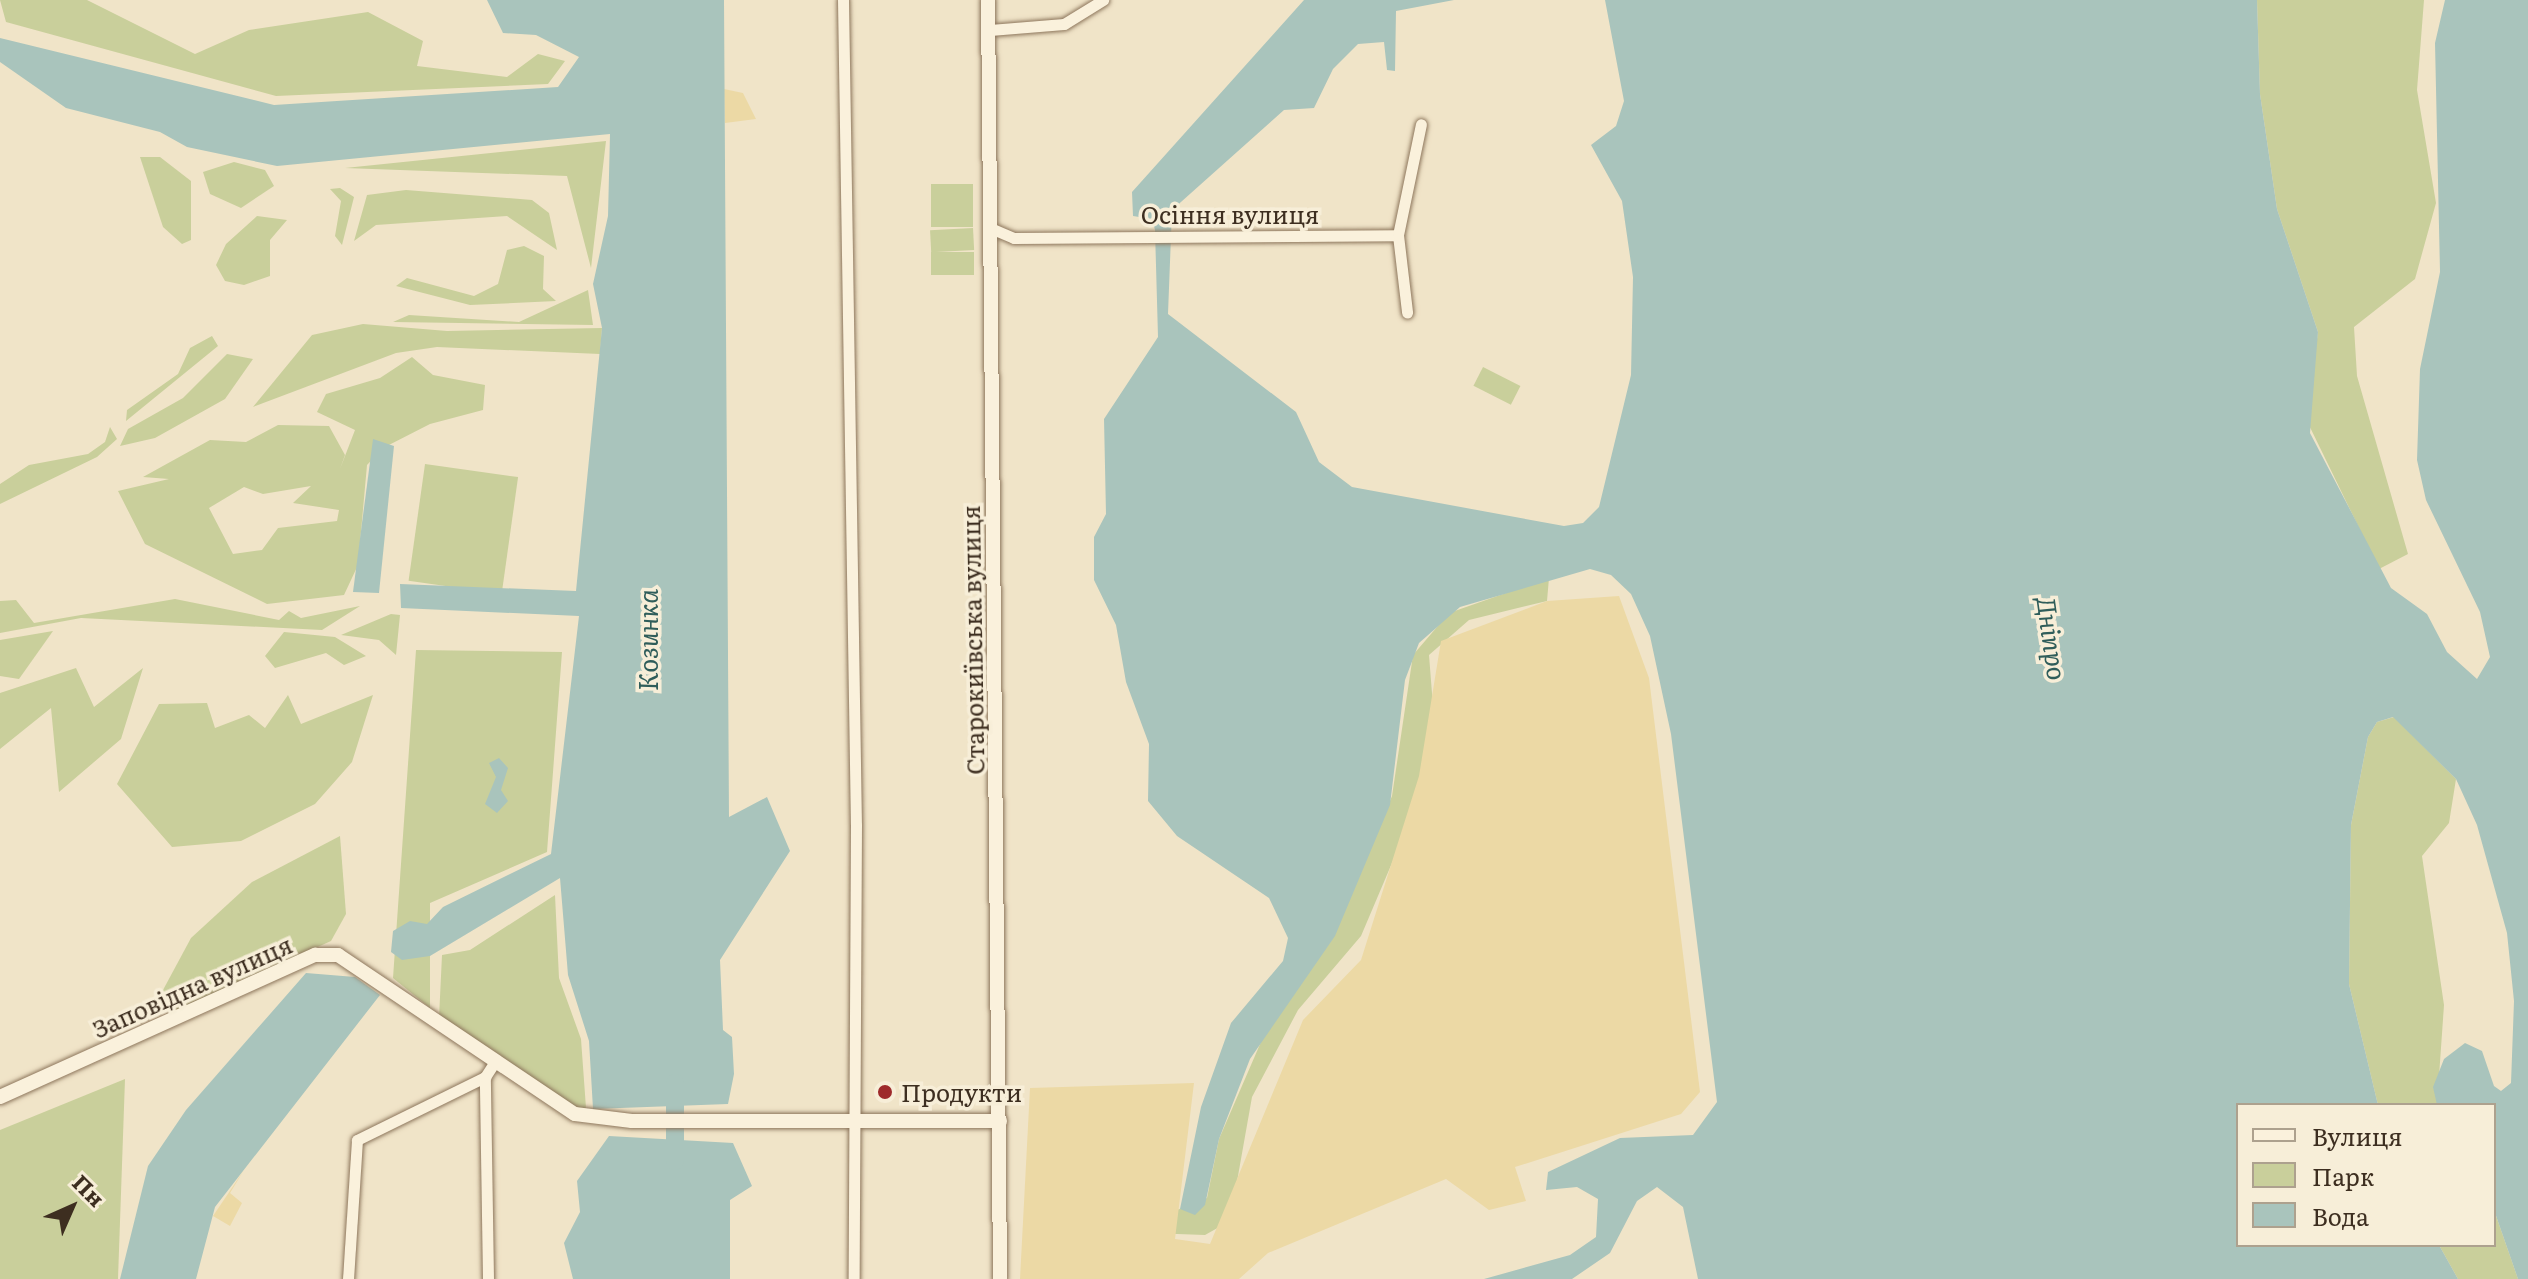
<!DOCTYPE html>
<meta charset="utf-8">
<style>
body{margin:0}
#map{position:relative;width:2528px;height:1279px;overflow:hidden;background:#f0e4c8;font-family:Literata,serif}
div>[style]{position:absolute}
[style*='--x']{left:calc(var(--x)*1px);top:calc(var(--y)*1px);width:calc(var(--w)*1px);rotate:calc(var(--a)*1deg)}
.green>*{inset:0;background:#c9cf9b;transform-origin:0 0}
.sand>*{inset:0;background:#ecd9a5}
.water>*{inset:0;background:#a9c4bc}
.river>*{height:18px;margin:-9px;padding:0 9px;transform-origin:9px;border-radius:9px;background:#a9c4bc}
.roads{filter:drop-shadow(0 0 2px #8d765c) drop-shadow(0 0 2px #8d765c)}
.minor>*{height:11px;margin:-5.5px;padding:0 5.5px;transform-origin:5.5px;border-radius:5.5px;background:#faf1dc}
.tertiary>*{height:14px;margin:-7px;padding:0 7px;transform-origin:7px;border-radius:7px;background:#faf1dc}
.dots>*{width:22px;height:22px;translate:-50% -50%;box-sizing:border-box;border:4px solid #f7eed8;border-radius:50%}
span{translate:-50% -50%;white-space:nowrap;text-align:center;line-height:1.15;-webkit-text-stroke:7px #f7eed8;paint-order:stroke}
.street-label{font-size:24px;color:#3d2e20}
.poi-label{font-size:24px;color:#3d2e20}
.left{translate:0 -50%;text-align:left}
.water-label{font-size:26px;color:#2f5d5a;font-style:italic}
.legend{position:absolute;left:2236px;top:1103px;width:260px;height:144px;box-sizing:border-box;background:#f7eed8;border:2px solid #ada18e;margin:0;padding:10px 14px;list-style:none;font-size:24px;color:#3d2e20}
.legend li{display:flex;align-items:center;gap:16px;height:40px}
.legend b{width:40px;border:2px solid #ada18e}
.north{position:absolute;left:32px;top:1167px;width:80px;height:80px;-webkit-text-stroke:6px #f7eed8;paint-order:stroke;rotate:45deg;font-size:22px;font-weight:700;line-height:32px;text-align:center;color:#3d2e20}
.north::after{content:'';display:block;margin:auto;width:28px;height:36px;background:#3d2e20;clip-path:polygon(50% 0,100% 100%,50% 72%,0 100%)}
</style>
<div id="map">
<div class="green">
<i style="clip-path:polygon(0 0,87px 0,195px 54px,249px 30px,368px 12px,423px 41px,417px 66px,507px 77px,538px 54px,565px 61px,548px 84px,276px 96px,6px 22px)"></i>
<i style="clip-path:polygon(2257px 0,2424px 0,2417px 90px,2436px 203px,2415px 279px,2354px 327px,2357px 376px,2408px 554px,2379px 569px,2306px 419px,2318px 332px,2277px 209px,2260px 94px)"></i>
<i style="clip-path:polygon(606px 141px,591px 268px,567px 176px,345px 168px)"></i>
<i style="clip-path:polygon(140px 157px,160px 157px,191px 181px,191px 240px,182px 244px,163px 227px)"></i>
<i style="clip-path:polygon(234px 162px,265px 170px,274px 186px,241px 208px,210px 194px,203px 172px)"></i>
<i style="left:931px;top:184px;width:42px;height:43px"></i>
<i style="clip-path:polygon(340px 188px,354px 197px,342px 245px,335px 236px,341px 201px,330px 189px)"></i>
<i style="clip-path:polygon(406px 190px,532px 200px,549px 213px,557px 250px,507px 216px,376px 225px,354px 241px,367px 195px)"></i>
<i style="clip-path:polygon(257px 216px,287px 220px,270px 240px,270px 276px,244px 285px,225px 281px,216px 265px,226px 244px)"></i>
<i style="left:973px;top:228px;width:22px;height:43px;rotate:87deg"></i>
<i style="clip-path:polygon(524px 246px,544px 256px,543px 289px,556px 301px,470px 305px,396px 286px,407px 278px,474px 296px,498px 284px,507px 250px)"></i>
<i style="left:931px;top:252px;width:43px;height:23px"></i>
<i style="clip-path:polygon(588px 290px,593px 325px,393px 322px,409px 315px,519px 322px)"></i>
<i style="clip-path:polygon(363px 324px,447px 331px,602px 328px,600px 354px,437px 347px,396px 353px,253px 407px,312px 335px)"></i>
<i style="clip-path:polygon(212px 336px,218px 346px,126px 421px,127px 410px,178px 374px,190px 348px)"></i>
<i style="clip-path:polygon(227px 354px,253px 359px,225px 399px,155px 438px,120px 446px,128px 429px,183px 398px)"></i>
<i style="clip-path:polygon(evenodd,412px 357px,433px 375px,485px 385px,483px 410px,430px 424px,383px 448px,367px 465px,358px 565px,344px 595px,267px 604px,145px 544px,118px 491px,169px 479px,143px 477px,210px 440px,246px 442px,278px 425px,329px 426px,345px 455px,340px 469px,355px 430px,317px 412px,326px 394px,380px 378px,412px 357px,311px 486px,293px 503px,339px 510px,337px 521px,278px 528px,262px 550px,233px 554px,209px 508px,244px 487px,263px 494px,311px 486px)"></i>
<i style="left:1483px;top:367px;width:42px;height:21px;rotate:27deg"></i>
<i style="clip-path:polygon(110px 427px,117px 439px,97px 457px,0 504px,0 484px,29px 465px,88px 454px,105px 442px)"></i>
<i style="left:425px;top:464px;width:94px;height:118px;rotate:8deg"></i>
<i style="clip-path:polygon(1549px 578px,1547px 601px,1469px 620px,1429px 655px,1437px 757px,1361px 936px,1298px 1010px,1252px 1097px,1230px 1221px,1205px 1235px,1122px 1232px,1207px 1198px,1219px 1139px,1267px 1028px,1331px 941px,1392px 796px,1413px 655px,1449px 613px)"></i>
<i style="clip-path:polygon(175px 599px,279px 620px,289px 611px,301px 618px,360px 606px,322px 630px,81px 618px,0 633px,0 601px,16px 600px,34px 623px)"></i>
<i style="clip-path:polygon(391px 614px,400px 615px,396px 655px,379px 640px,341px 635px)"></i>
<i style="clip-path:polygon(53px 631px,19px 679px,0 676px,0 640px)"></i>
<i style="clip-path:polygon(284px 632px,335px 637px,366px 656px,344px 665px,326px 653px,275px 668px,265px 656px)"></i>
<i style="clip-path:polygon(416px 650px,562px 652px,547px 852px,430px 903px,430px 1008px,393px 978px)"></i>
<i style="clip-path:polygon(76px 668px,94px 707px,143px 668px,121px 739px,59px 792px,51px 708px,0 749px,0 693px)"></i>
<i style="clip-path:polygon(288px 695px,301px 724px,373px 695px,352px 762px,315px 804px,241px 841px,172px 847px,117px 784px,159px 704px,207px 703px,215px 728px,249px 715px,265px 728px)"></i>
<i style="clip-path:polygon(2394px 717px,2456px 779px,2449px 823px,2422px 856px,2444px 1005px,2437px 1105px,2378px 1105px,2349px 984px,2351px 825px,2368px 737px,2377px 722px)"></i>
<i style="clip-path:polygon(340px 836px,346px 914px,331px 941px,173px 1012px,156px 1003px,191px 938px,252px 882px)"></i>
<i style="clip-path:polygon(555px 895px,559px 978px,581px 1039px,586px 1108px,572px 1108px,439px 1018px,442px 955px,470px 950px)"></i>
<i style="clip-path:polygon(125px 1079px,118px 1279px,0 1279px,0 1130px)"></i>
<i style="clip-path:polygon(2494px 1210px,2518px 1279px,2458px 1279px,2439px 1245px,2494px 1245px)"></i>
</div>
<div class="sand">
<i style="clip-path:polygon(724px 89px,743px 93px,756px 119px,725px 123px)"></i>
<i style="clip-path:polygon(1619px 596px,1649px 678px,1700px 1092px,1681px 1114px,1515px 1167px,1526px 1201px,1489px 1210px,1446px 1179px,1268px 1253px,1239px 1279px,1020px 1279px,1030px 1088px,1194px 1083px,1175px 1239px,1210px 1244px,1303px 1020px,1361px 960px,1419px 776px,1441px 641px,1547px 601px)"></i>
<i style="clip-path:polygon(244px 1170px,230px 1193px,242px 1203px,230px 1226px,213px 1216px)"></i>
</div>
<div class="water">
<i style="clip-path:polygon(487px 0,724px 0,729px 817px,767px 797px,790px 851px,720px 960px,723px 1030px,732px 1037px,734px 1074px,728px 1104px,593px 1109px,589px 1041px,568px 975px,560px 878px,430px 956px,402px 960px,391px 952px,393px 931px,410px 921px,427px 924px,443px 907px,551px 854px,579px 616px,401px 608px,400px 584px,576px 591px,602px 328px,593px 284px,608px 216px,610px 134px,277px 166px,187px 147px,160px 132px,66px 108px,0 62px,0 38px,274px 105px,558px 87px,579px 57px,536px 35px,503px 33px)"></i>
<i style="clip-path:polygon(1304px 0,1454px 0,1396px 11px,1395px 71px,1387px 70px,1384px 42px,1358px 44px,1333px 69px,1314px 108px,1284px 110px,1172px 210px,1168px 314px,1296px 412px,1319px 462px,1352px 487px,1564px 526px,1583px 523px,1599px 507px,1631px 375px,1633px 277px,1622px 201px,1591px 145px,1616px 126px,1624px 101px,1605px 0,2257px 0,2260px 94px,2277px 209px,2318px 332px,2310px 433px,2391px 588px,2427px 614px,2447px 652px,2477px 679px,2490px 657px,2480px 612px,2426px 500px,2417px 460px,2420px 369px,2440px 272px,2435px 43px,2445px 0,2528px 0,2528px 1279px,2518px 1279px,2494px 1210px,2494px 1105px,2437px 1105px,2433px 1087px,2444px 1059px,2465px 1043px,2482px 1051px,2494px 1086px,2501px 1091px,2511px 1083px,2514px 1001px,2507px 933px,2477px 825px,2456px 779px,2393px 717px,2377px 722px,2368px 737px,2351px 825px,2349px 984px,2378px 1105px,2238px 1105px,2238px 1245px,2439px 1245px,2458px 1279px,1698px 1279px,1683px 1207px,1657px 1187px,1637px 1201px,1610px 1253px,1572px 1279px,1484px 1279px,1570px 1255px,1596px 1237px,1598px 1199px,1577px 1187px,1546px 1190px,1548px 1172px,1620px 1138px,1693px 1135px,1717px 1102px,1671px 734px,1650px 636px,1631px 594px,1611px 575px,1590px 569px,1460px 607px,1419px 643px,1405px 680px,1390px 805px,1335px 936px,1250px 1059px,1219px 1139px,1205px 1205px,1195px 1215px,1180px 1209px,1201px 1107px,1231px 1023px,1283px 961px,1288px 938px,1269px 898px,1177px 836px,1148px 801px,1149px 744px,1126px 682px,1116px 625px,1094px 580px,1094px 537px,1106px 514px,1104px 419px,1158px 337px,1155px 230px,1152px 219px,1133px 216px,1132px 192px)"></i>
<i style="clip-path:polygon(373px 439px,394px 446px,379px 593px,353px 592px)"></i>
<i style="clip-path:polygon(499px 758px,508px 768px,501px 790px,508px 801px,497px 813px,485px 804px,496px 777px,489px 763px)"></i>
<i style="clip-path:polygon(306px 973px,355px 977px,380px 995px,215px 1207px,196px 1279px,120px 1279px,148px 1166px,186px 1110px)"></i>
<i style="clip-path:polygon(609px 1136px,733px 1143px,752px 1186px,730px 1200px,730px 1279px,573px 1279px,564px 1243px,580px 1212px,577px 1181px)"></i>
</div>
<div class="river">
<i style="--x:675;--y:1083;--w:78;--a:90"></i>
</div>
<div class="roads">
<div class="minor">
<i style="--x:843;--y:0;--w:825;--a:89.1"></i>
<i style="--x:856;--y:825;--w:454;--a:90.3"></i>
<i style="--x:990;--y:30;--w:74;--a:-4.6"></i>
<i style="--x:1064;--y:24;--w:46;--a:-31.6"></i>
<i style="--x:988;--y:227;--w:28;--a:23"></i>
<i style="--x:1014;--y:238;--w:384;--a:-0.4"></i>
<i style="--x:1398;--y:235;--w:78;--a:83.3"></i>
<i style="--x:1398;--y:235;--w:113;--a:-78.3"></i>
<i style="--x:348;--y:1279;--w:139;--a:-86.3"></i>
<i style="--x:357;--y:1140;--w:143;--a:-26.2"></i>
<i style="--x:488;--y:1279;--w:202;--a:-90.9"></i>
<i style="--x:485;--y:1077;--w:17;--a:-57"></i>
</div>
<div class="tertiary">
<i style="--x:988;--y:0;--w:1279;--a:89.46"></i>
<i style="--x:0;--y:1097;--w:346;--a:-24.3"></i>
<i style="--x:315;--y:955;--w:23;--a:0"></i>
<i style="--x:338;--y:955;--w:285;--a:33.9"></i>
<i style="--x:575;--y:1114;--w:57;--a:7"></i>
<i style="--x:632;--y:1121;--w:368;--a:0"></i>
</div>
</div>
<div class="dots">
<i style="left:885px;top:1092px;background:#9e2a2b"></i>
</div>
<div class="street-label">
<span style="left:1230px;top:214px">Осіння вулиця</span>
<span style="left:972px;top:640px;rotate:-91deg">Старокиївська вулиця</span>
<span style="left:192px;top:986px;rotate:-24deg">Заповідна вулиця</span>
</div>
<div class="poi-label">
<span class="left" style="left:901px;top:1092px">Продукти</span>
</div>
<div class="water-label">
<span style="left:2053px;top:638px;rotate:82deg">Дніпро</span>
<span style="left:647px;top:640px;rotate:-90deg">Козинка</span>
</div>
<ul class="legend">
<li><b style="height:10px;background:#faf1dc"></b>Вулиця</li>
<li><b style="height:22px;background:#c9cf9b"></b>Парк</li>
<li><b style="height:22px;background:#a9c4bc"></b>Вода</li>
</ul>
<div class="north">Пн</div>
</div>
